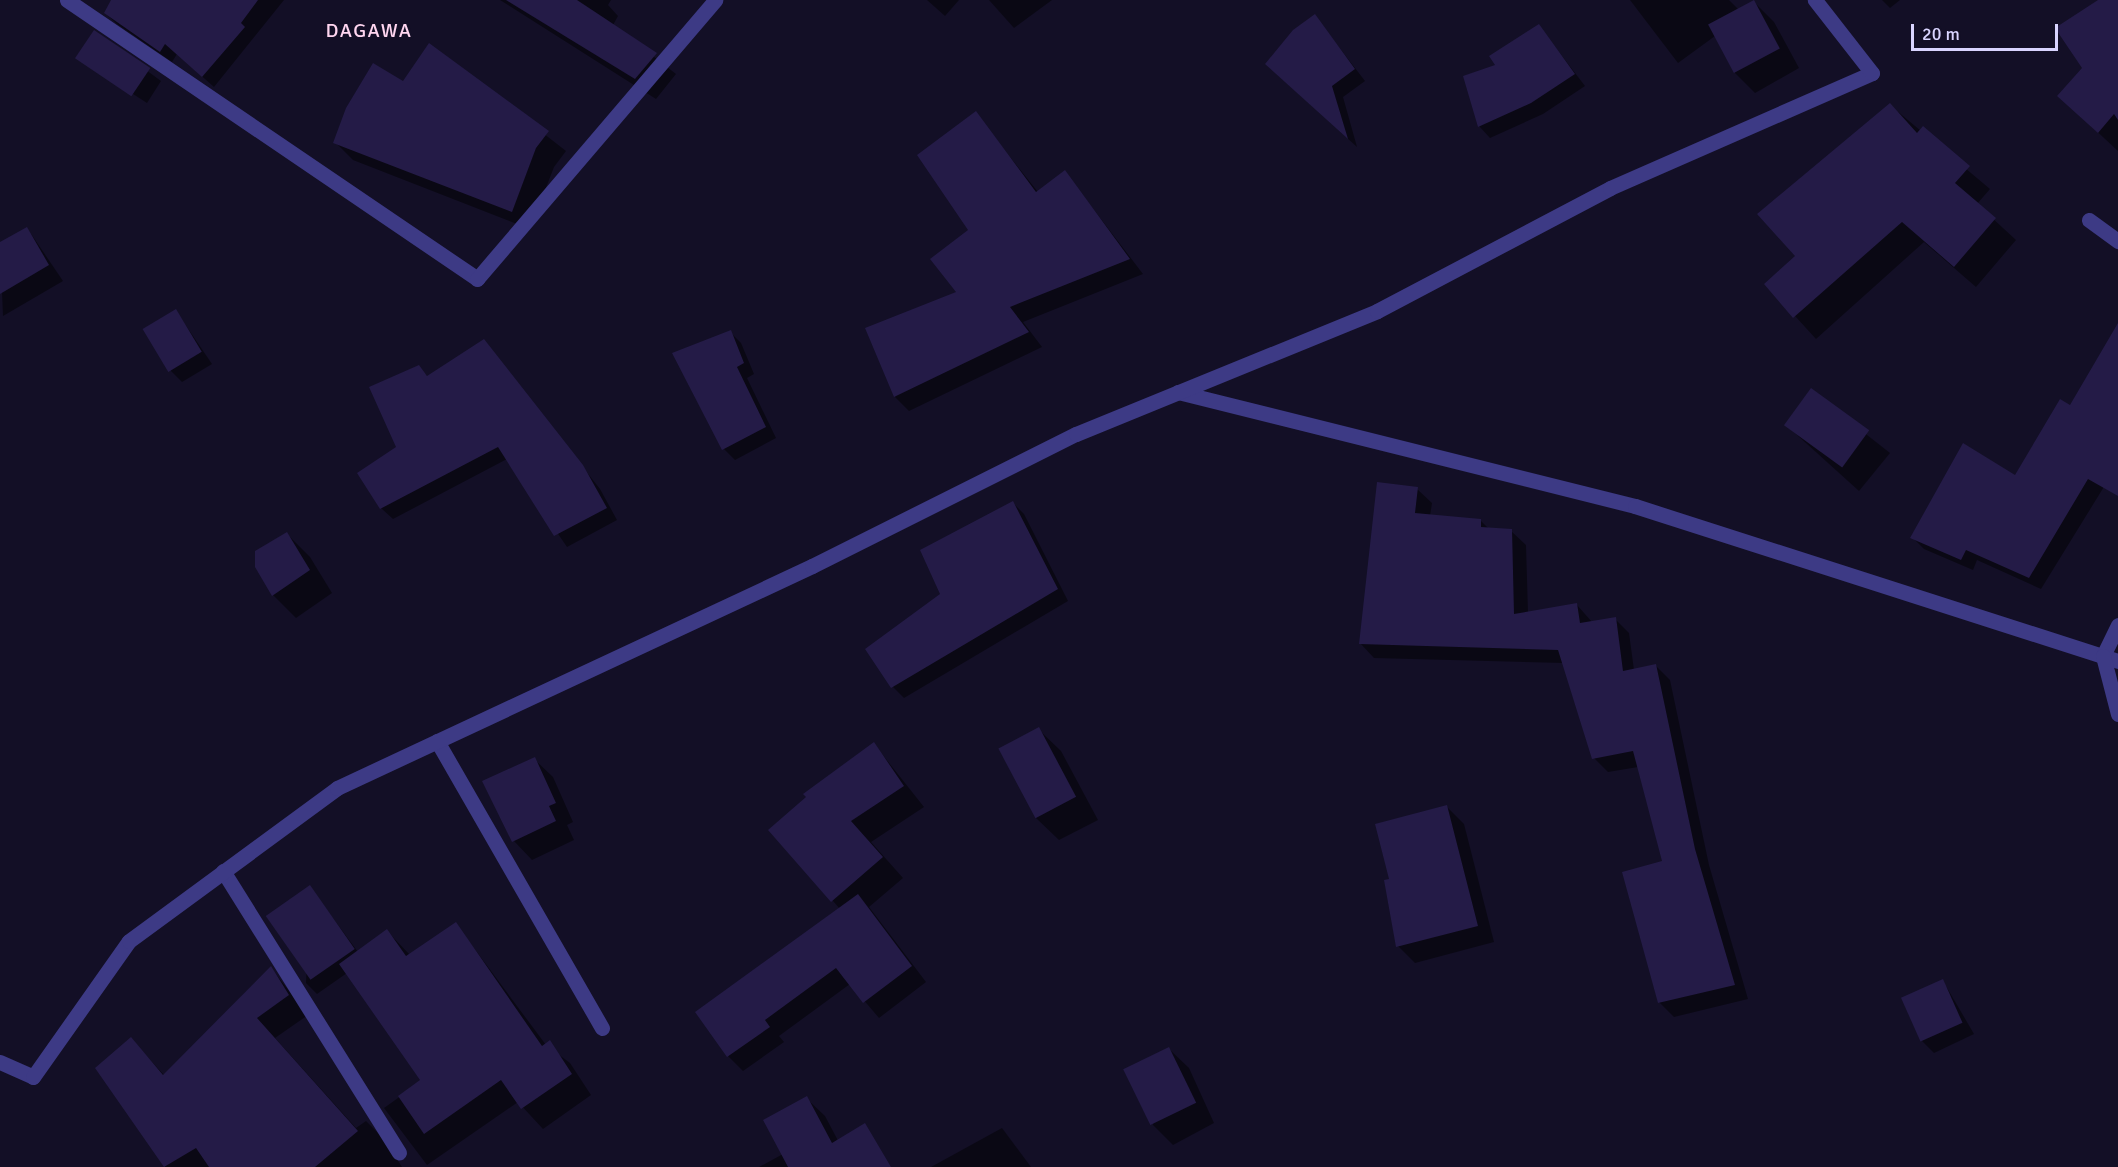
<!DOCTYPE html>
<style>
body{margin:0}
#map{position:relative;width:2118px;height:1167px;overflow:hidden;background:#130f26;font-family:Signika,sans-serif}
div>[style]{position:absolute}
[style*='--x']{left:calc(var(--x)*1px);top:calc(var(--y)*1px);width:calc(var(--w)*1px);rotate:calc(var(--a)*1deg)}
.shadow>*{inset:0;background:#0007}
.building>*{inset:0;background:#241b47;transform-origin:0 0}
.minor>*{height:15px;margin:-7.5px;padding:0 7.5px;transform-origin:7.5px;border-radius:7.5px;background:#3d3a85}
span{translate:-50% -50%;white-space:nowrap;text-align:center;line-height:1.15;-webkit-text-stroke:4.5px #130f26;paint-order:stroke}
.quarter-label{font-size:20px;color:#ffd6f0;letter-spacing:1.5px}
.scale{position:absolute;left:1911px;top:24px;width:147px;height:27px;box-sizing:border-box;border:3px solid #d9d4ff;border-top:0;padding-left:8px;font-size:18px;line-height:21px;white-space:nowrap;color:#d9d4ff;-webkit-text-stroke:4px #130f26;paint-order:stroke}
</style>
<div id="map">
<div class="shadow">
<i style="clip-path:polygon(113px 0,284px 0,214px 87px,177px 54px,172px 62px,117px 24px,105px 13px)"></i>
<i style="clip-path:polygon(500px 0,611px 0,608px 5px,618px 16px,613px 25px,676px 74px,656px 99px)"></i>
<i style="clip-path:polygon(927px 0,959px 0,945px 16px)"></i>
<i style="clip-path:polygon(989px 0,1052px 0,1014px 28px)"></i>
<i style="clip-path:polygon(1630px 0,1729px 0,1740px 11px,1754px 2px,1774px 22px,1799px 68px,1755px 93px,1735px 73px,1715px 36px,1678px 63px)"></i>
<i style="clip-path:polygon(1882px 0,1900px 0,1890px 8px)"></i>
<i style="clip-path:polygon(2100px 0,2118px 5px,2118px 151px,2075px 111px)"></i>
<i style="clip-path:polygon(1315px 16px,1365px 81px,1343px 97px,1357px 147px,1278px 75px)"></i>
<i style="clip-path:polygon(1539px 26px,1585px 86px,1543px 114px,1490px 138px,1479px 126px,1498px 66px)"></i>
<i style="clip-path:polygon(94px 32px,161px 81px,147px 103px,79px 59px)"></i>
<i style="clip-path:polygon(430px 45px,566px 151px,554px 167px,530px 229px,353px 160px,335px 142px,404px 83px)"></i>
<i style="clip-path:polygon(1890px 105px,1990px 189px,1977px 204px,2016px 240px,1976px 287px,1924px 242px,1816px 339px,1766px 284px,1797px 256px)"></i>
<i style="clip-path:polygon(975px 113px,1038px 192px,1065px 172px,1143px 274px,1023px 322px,1042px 347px,909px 411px,895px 397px,958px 293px,970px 230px)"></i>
<i style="clip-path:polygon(27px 228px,63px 281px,3px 316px,0 243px)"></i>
<i style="clip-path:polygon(176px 311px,212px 364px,182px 382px,171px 371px)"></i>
<i style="clip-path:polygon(730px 332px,741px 343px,754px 374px,747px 378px,776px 438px,735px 460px,724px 449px)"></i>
<i style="clip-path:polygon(483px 341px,600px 489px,617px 520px,567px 547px,507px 459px,393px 519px,381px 508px,418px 367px,428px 377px)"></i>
<i style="clip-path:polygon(2118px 379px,2118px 464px,2041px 589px,1977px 560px,1973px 570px,1924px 549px,1912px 537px,2016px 477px,2070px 407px)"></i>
<i style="clip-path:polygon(1811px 391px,1890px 453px,1859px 491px,1786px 425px)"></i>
<i style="clip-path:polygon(1417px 489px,1432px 503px,1430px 516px,1481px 521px,1489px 529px,1511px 531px,1526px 545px,1528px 613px,1577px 605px,1592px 622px,1615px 619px,1629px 633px,1634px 670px,1656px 666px,1670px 680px,1709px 865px,1748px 999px,1674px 1017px,1659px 1002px,1664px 862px,1638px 767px,1608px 772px,1594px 758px,1564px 663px,1374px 658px,1360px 643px)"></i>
<i style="clip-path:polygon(1013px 503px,1024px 514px,1068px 601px,904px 698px,893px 687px,941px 594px)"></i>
<i style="clip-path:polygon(287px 534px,310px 557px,332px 593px,296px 618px,273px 595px)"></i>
<i style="clip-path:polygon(1038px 729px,1061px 751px,1098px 820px,1059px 840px,1036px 818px,1000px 749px)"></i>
<i style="clip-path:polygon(874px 744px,924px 807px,871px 842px,903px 878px,869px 907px,926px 982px,879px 1018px,850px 984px,779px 1036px,784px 1042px,743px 1071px,728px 1056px,840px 909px,771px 830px)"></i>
<i style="clip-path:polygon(534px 759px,553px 777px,573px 822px,567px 825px,574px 840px,532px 860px,514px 841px,484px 782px)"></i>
<i style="clip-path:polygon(1447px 807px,1464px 824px,1494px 942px,1415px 963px,1398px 946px,1391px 880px)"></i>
<i style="clip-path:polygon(310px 887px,358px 952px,387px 931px,410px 955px,456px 924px,546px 1045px,570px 1063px,591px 1095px,543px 1129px,518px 1102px,427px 1165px,384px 1108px,422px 1081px,347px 973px,317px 994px,306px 983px)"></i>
<i style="clip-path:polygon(271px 968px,308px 1015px,275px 1038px,356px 1128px,366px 1121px,385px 1140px,402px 1167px,165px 1167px,97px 1069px,131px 1039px,164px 1075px)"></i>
<i style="clip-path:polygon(1943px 981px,1974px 1034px,1934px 1053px,1922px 1041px)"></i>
<i style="clip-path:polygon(1169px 1049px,1189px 1068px,1214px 1123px,1173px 1145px,1153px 1125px)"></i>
<i style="clip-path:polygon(806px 1098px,825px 1116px,852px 1167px,759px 1167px,783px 1154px)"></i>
<i style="clip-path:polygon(1002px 1128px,1031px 1167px,931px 1167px)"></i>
</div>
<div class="building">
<i style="clip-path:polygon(111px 0,258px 0,241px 23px,245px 27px,202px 77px,165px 44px,160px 52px,104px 13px)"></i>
<i style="clip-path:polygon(506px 0,577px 0,657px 53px,635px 79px)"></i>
<i style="left:1754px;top:0;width:55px;height:52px;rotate:62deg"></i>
<i style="clip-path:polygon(2098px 0,2118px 0,2118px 120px,2114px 114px,2098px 133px,2057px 96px,2082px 68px,2055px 28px)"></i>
<i style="clip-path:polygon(1315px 14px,1355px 69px,1332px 86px,1348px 139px,1265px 64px,1293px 30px)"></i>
<i style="clip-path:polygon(1539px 24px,1575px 74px,1531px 103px,1478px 127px,1463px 76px,1495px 65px,1489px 56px)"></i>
<i style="left:94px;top:30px;width:68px;height:34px;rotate:34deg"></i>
<i style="clip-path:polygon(429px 43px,549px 131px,536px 148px,512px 212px,333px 143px,346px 108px,373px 63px,403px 81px)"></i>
<i style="clip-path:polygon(1890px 103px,1917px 133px,1923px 126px,1970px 166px,1955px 183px,1996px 218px,1954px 267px,1902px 222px,1793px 318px,1764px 284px,1795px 256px,1757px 214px)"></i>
<i style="clip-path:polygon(976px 111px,1036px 192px,1065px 170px,1130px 259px,1010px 307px,1029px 332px,894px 397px,865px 328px,956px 292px,930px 259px,968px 230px,917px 155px)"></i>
<i style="clip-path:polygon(27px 227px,49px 265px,0 294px,0 242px)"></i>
<i style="left:176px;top:309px;width:50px;height:39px;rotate:59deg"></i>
<i style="clip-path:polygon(2118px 323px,2118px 496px,2088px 479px,2029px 578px,1966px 550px,1961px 560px,1910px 538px,1963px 443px,2015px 475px,2060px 399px,2070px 405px)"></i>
<i style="clip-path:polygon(731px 330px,744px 363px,737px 367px,766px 427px,722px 450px,672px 353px)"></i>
<i style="clip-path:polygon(484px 339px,583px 465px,607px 508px,554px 536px,498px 447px,380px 509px,357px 473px,396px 447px,369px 387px,419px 365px,427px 376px)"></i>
<i style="left:1811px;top:388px;width:72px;height:46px;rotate:36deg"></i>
<i style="clip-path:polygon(1377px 482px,1418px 487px,1415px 513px,1481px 519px,1481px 527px,1512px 529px,1514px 614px,1577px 603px,1580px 623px,1616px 617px,1623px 671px,1656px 664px,1695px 849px,1735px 985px,1658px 1003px,1622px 872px,1662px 861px,1633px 751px,1592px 759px,1558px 650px,1359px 644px)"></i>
<i style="clip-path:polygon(1013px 501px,1058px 589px,891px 688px,865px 649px,940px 594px,920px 550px)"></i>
<i style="clip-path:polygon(287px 532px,310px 570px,272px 596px,255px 567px,255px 551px)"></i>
<i style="left:1039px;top:727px;width:79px;height:46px;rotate:62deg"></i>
<i style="clip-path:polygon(874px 742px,904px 786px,851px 821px,883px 857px,831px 902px,768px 830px,806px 797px,803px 794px)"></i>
<i style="clip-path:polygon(535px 757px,556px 803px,549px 806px,556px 821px,512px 842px,482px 781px)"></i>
<i style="clip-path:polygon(1447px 805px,1478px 926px,1396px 947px,1384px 880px,1389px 879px,1375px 824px)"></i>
<i style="left:310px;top:885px;width:78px;height:54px;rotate:55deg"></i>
<i style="clip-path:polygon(858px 894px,912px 966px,863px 1003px,836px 968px,765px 1020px,770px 1027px,727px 1057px,695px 1012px)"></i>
<i style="clip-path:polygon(456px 922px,542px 1046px,550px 1040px,572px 1074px,521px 1109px,501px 1080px,424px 1134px,398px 1096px,420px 1080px,339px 964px,387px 929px,406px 956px)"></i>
<i style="clip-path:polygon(271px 966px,289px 995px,257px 1018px,358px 1131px,315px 1167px,209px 1167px,196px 1148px,164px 1167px,95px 1068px,131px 1037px,163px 1075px)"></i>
<i style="left:1943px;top:979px;width:48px;height:46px;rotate:66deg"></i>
<i style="left:1169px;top:1047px;width:62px;height:51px;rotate:64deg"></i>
<i style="clip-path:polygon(807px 1096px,832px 1143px,865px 1123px,891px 1167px,788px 1167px,763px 1120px)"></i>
</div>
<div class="minor">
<i style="--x:67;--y:0;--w:496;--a:34.2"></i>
<i style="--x:477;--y:279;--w:367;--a:-49.5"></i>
<i style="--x:2089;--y:220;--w:36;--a:36"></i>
<i style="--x:1178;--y:392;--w:471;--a:14"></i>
<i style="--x:1635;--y:506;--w:507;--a:17.79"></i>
<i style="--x:2118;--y:625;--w:34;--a:116"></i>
<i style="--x:2103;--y:656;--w:60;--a:75.5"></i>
<i style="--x:437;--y:741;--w:331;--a:60.1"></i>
<i style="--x:223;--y:871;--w:332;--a:58"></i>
<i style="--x:0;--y:1062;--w:36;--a:24"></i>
<i style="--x:33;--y:1077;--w:166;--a:-54.8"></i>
<i style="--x:129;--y:941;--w:258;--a:-36.3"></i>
<i style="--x:337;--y:788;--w:524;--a:-25.05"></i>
<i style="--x:812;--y:566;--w:295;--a:-26.6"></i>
<i style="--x:1076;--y:434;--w:325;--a:-22.2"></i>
<i style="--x:1377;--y:311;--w:263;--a:-27.8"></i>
<i style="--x:1610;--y:188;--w:286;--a:-23.7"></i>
<i style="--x:1872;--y:73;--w:93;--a:-128"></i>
</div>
<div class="quarter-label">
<span style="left:369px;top:30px">DAGAWA</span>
</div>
<div class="scale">20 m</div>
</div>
